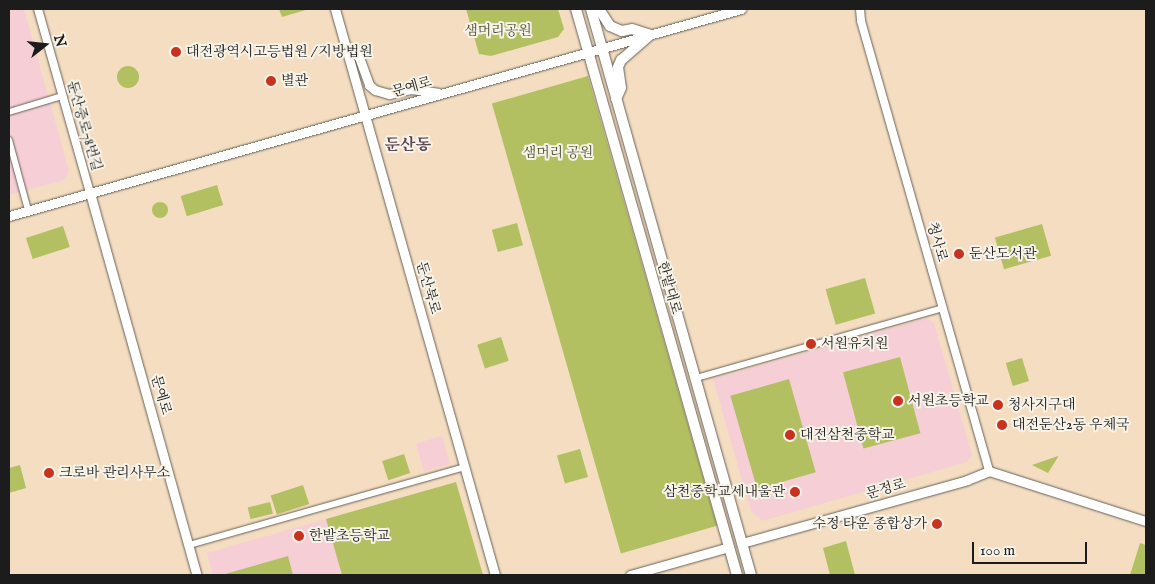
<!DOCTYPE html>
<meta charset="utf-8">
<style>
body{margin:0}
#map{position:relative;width:1155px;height:584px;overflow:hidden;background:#f4ddc1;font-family:"IM FELL English","Noto Serif KR",serif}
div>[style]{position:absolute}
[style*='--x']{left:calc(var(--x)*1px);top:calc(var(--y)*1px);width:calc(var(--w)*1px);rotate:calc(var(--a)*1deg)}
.built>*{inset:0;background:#f6cfd6;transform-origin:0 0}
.green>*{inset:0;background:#b2c062;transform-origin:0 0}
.round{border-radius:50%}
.roads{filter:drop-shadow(0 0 1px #686056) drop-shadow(0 0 1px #686056)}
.minor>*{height:6px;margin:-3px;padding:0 3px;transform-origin:3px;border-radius:3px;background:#fff}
.tertiary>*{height:8px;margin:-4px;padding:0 4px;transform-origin:4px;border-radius:4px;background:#fff}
.secondary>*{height:9px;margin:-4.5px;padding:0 4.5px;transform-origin:4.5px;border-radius:4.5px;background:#fff}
.primary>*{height:10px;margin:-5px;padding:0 5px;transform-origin:5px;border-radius:5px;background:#fff}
.dots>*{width:14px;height:14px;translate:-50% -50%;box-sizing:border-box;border:2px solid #f7f3e8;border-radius:50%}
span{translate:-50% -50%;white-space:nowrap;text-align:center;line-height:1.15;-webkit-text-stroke:4px #f7f3e8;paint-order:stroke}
.park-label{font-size:14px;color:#505534}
.poi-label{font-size:14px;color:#1c1c1c}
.left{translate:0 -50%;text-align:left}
.right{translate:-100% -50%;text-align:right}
.street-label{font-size:14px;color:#1c1c1c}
.quarter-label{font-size:16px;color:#594650;font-weight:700}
.frame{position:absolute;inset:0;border:10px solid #1c1c1c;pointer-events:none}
.north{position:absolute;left:20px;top:20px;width:50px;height:50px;-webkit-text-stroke:4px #f7f3e8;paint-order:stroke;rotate:74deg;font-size:14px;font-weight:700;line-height:20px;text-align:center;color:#1c1c1c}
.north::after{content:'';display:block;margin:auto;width:18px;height:22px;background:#1c1c1c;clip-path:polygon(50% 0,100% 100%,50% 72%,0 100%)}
.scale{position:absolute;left:972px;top:542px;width:115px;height:22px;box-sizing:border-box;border:2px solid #1c1c1c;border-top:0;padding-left:6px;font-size:15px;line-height:18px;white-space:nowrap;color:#1c1c1c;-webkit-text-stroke:4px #f7f3e8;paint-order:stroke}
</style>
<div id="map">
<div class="built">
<i style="clip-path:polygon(9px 9px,24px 9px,69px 171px,64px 180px,9px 195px)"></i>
<i style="clip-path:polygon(927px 318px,934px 323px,972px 455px,967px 462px,762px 521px,751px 511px,713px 379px)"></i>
<i style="left:442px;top:436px;width:29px;height:27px;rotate:74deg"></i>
<i style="clip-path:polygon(326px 519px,342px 575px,213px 575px,207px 553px)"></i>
</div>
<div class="green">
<i style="clip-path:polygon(279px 9px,309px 9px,282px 17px)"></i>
<i style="clip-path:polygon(466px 9px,558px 9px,564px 29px,558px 37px,491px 56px,479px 54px)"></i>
<i class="round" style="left:117px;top:66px;width:22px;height:22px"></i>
<i style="left:588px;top:76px;width:468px;height:100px;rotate:74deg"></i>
<i style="left:217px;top:185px;width:21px;height:38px;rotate:73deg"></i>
<i class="round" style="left:152px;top:202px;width:16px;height:16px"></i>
<i style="left:517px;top:223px;width:23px;height:26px;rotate:75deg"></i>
<i style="left:1042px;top:224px;width:33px;height:49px;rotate:74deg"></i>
<i style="left:63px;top:226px;width:22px;height:39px;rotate:72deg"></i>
<i style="left:865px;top:278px;width:37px;height:41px;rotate:74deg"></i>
<i style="left:501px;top:337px;width:25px;height:25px;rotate:72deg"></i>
<i style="left:900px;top:357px;width:79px;height:59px;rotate:75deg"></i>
<i style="left:1022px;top:358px;width:24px;height:17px;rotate:73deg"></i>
<i style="left:789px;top:379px;width:97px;height:61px;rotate:74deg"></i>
<i style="left:580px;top:449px;width:29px;height:24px;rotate:74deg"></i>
<i style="left:404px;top:454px;width:20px;height:23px;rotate:72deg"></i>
<i style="clip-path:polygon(1058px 457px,1048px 473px,1032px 465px,1058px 456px)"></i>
<i style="clip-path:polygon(20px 465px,26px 488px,9px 493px,9px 468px)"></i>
<i style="clip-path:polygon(456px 482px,483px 575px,342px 575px,326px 519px)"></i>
<i style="left:303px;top:485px;width:20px;height:34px;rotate:72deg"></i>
<i style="left:270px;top:502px;width:12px;height:23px;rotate:76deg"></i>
<i style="clip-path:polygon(846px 541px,855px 575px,830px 575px,823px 548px)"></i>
<i style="clip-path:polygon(1140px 543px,1146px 545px,1146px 575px,1130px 575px)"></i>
<i style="clip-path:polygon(288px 556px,293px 575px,225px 575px,225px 574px)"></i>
</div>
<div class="roads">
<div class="minor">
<i style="--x:9;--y:112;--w:55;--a:-16.8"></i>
<i style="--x:9;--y:140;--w:73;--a:74.8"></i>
<i style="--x:696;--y:378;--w:257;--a:-15.8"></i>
<i style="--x:189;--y:545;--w:286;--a:-15.8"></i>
</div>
<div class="tertiary">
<i style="--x:38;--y:9;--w:191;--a:74.2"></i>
<i style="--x:860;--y:9;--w:12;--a:85"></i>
<i style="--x:861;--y:21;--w:468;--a:74.1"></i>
</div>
<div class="secondary">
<i style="--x:335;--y:9;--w:588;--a:74.22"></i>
<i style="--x:346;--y:46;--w:17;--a:40"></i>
<i style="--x:359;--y:57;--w:30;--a:70"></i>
<i style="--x:369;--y:85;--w:8;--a:40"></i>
<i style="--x:375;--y:90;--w:15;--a:16"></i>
<i style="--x:389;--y:94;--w:23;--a:-13"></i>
<i style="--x:411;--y:89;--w:27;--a:8"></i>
<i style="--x:90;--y:193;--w:397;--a:74.4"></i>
<i style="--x:9;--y:216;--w:761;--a:-15.79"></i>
<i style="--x:742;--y:543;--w:234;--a:-15.6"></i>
<i style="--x:967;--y:480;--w:24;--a:-22"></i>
<i style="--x:989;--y:471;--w:165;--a:17.7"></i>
<i style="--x:630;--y:575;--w:103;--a:-15.8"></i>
</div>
<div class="primary">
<i style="--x:576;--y:9;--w:588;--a:74.12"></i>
<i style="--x:591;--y:9;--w:588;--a:74.22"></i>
<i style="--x:599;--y:9;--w:20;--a:57"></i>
<i style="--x:610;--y:26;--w:13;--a:23"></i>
<i style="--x:622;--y:31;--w:10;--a:-11"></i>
<i style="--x:632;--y:29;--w:19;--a:18"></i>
<i style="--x:650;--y:35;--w:38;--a:139"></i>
<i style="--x:621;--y:60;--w:8;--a:113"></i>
<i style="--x:618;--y:67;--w:21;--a:82"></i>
<i style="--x:621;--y:88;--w:12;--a:114"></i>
</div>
</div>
<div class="dots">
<i style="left:176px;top:52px;background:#c8321e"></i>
<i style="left:271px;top:81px;background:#c8321e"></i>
<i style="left:959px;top:254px;background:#c8321e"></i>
<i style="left:811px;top:344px;background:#c8321e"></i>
<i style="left:898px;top:401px;background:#c8321e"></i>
<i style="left:998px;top:405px;background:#c8321e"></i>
<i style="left:1002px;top:425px;background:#c8321e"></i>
<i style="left:790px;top:435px;background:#c8321e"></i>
<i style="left:49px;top:473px;background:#c8321e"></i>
<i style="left:795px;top:492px;background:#c8321e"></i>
<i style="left:937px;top:524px;background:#c8321e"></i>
<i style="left:299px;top:536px;background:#c8321e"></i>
</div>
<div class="park-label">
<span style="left:498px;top:31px">샘머리공원</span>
<span style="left:558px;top:153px">샘머리 공원</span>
</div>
<div class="poi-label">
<span class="left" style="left:186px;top:52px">대전광역시고등법원 / 지방법원</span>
<span class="left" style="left:281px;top:81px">별관</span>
<span class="left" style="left:969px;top:254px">둔산도서관</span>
<span class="left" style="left:821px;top:344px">서원유치원</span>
<span class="left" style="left:908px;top:401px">서원초등학교</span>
<span class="left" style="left:1008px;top:405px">청사지구대</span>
<span class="left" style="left:1012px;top:425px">대전둔산2동 우체국</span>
<span class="left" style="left:800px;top:435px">대전삼천중학교</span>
<span class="left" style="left:59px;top:473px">크로바 관리사무소</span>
<span class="right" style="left:785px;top:492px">삼천중학교세내울관</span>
<span class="right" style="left:927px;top:524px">수정 타운 종합상가</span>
<span class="left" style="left:309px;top:536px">한밭초등학교</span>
</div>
<div class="street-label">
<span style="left:412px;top:87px;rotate:-16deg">문예로</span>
<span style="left:84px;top:126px;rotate:74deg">둔산중로78번길</span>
<span style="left:937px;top:242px;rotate:74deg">청사로</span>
<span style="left:428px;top:288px;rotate:74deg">둔산북로</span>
<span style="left:669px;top:288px;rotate:74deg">한밭대로</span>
<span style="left:161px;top:395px;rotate:74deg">문예로</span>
<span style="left:886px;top:489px;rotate:-16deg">문정로</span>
</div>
<div class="quarter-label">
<span style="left:408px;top:146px">둔산동</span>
</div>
<div class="frame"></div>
<div class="north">N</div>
<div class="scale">100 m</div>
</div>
